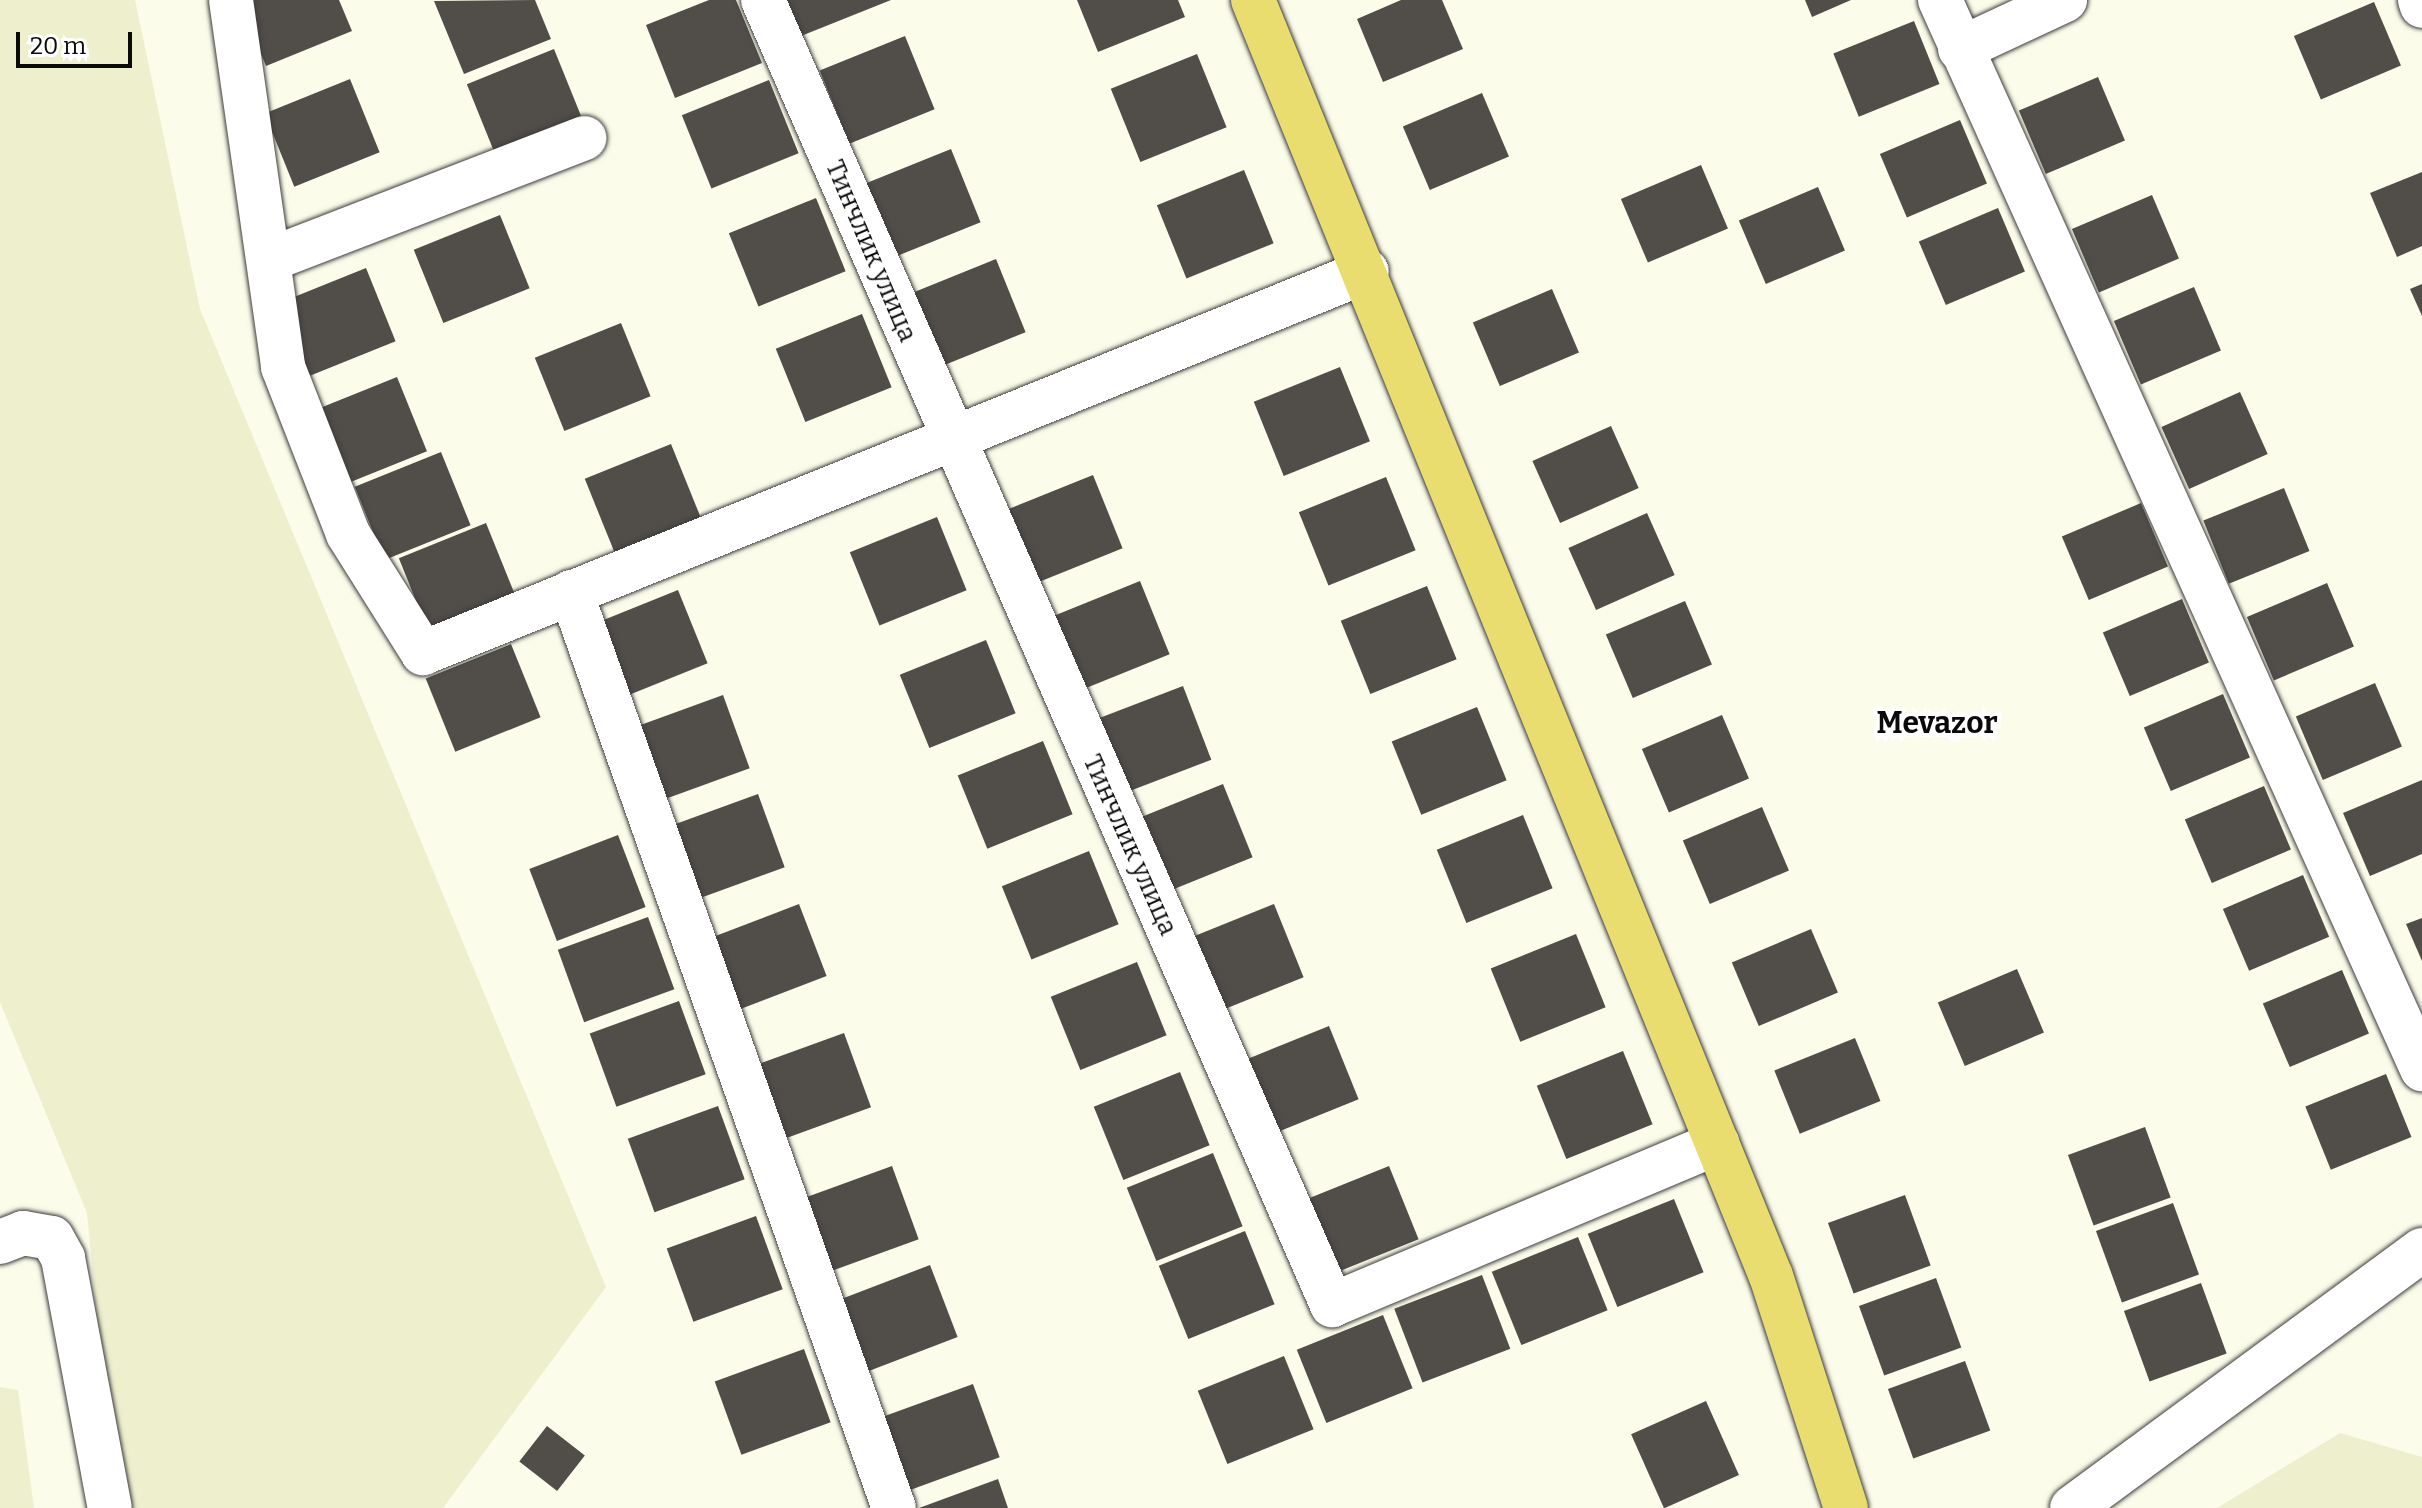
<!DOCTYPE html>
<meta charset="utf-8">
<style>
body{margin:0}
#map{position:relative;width:2422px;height:1508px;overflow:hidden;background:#fcfcea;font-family:Bitter,serif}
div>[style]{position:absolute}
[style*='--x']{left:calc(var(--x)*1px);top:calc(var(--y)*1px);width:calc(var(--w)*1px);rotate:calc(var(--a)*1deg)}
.farmland>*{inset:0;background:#edefcd}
.building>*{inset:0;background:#514d48;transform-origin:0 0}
.roads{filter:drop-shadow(0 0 2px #3d3d3d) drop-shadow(0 0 2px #3d3d3d)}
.minor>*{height:44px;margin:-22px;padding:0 22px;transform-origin:22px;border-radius:22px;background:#fff}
.major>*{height:44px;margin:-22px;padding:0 22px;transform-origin:22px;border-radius:22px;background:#e8dd6e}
span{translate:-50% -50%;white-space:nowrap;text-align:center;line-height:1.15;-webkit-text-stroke:8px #fff;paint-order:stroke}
.street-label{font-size:26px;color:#0a0a0a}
.quarter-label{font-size:30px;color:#0a0a0a;font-weight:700}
.scale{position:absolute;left:16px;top:32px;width:116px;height:36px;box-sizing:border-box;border:4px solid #0a0a0a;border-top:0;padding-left:10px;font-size:24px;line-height:28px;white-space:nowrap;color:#0a0a0a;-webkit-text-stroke:6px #fff;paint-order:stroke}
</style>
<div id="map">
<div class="farmland">
<i style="clip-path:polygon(0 0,135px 0,200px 309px,606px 1287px,443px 1508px,115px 1508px,87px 1213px,0 1002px)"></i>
<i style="clip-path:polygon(0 1387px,18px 1390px,34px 1508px,0 1508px)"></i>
<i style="clip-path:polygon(2340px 1433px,2422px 1457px,2422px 1508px,2217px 1508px)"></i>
</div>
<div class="building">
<i style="clip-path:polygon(239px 0,339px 0,352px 31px,266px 66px)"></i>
<i style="clip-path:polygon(535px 0,551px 39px,464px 74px,434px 1px)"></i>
<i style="clip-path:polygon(709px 0,736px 0,762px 63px,675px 98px,646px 25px)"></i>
<i style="clip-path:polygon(786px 0,891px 0,801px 36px)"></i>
<i style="clip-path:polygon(1077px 0,1178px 0,1185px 17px,1098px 52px)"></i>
<i style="clip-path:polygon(1401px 0,1442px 0,1463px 49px,1383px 82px,1357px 19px)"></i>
<i style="clip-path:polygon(1805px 0,1851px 0,1812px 17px)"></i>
<i style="left:2374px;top:2px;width:69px;height:87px;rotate:67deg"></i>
<i style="left:1914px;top:21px;width:68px;height:87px;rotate:68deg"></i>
<i style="left:905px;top:36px;width:79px;height:92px;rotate:68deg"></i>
<i style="left:554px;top:49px;width:79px;height:94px;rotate:68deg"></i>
<i style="left:1197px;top:54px;width:79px;height:93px;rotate:68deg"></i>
<i style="left:2098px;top:77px;width:69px;height:86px;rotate:67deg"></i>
<i style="left:350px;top:79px;width:79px;height:92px;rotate:68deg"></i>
<i style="left:769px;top:80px;width:79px;height:94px;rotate:68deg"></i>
<i style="left:1482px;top:93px;width:69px;height:86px;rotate:67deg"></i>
<i style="left:1960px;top:120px;width:69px;height:87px;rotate:67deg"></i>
<i style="left:951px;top:149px;width:79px;height:93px;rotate:68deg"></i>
<i style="left:1701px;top:165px;width:69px;height:87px;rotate:67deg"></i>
<i style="left:1244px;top:170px;width:79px;height:94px;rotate:68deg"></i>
<i style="clip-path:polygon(2422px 172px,2422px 246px,2397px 257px,2370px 193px)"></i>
<i style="left:1818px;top:187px;width:69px;height:86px;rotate:67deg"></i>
<i style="left:2152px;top:195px;width:69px;height:87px;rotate:67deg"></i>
<i style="left:816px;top:198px;width:79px;height:94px;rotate:68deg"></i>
<i style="left:1998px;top:208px;width:69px;height:86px;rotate:67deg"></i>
<i style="left:500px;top:215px;width:79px;height:93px;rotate:68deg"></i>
<i style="left:996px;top:259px;width:79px;height:94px;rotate:68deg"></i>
<i style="left:366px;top:268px;width:79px;height:93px;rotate:68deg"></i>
<i style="clip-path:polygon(2422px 284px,2422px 316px,2410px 289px)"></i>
<i style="left:2194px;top:287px;width:69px;height:87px;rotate:67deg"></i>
<i style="left:1552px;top:289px;width:69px;height:86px;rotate:67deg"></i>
<i style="left:862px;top:314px;width:79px;height:93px;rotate:68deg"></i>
<i style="left:621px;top:323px;width:79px;height:93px;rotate:68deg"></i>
<i style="left:1340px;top:367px;width:80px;height:93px;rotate:68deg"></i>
<i style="left:397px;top:377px;width:80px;height:93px;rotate:68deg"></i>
<i style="left:2240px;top:392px;width:68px;height:86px;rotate:66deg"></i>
<i style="left:1611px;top:426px;width:68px;height:86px;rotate:66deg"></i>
<i style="left:671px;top:444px;width:79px;height:93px;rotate:68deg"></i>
<i style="left:441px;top:452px;width:79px;height:93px;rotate:68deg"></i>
<i style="left:1093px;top:475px;width:79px;height:93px;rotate:68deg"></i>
<i style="left:1386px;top:477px;width:79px;height:94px;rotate:68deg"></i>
<i style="left:2284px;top:488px;width:68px;height:87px;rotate:68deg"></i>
<i style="left:2141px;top:503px;width:69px;height:86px;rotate:67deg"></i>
<i style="left:1647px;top:513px;width:68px;height:86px;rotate:66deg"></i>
<i style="left:937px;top:517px;width:79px;height:94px;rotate:68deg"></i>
<i style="left:486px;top:523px;width:79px;height:94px;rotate:68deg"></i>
<i style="left:1140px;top:581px;width:79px;height:94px;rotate:68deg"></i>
<i style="left:2327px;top:583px;width:69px;height:87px;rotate:67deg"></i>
<i style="left:1427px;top:586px;width:79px;height:93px;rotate:68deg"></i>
<i style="left:678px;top:590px;width:79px;height:93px;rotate:68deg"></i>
<i style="left:2182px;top:599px;width:69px;height:86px;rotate:67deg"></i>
<i style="left:1685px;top:601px;width:69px;height:86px;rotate:67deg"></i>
<i style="left:986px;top:640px;width:79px;height:93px;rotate:68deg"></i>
<i style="left:511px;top:644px;width:79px;height:92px;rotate:68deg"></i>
<i style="left:2375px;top:683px;width:69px;height:86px;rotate:67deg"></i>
<i style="left:1183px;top:686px;width:79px;height:93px;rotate:69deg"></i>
<i style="left:2223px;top:694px;width:69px;height:86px;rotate:67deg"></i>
<i style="left:723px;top:695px;width:78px;height:95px;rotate:70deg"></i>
<i style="left:1477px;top:707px;width:79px;height:92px;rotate:68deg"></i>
<i style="left:1722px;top:715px;width:69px;height:87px;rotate:67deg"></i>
<i style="left:1043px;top:741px;width:79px;height:92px;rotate:68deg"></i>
<i style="clip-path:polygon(2422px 780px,2422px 854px,2370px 876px,2343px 813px)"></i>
<i style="left:1223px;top:784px;width:79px;height:94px;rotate:68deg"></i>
<i style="left:2264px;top:786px;width:69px;height:86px;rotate:67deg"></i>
<i style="left:758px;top:794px;width:78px;height:95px;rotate:70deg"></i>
<i style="left:1762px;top:807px;width:69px;height:86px;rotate:67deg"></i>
<i style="left:1523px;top:815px;width:79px;height:93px;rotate:68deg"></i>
<i style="left:618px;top:835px;width:77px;height:95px;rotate:69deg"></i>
<i style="left:1089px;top:851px;width:79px;height:94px;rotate:68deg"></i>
<i style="left:2303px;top:875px;width:67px;height:87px;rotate:67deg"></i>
<i style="left:799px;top:904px;width:77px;height:95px;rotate:69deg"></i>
<i style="left:1274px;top:904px;width:79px;height:93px;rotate:68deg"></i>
<i style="left:648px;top:917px;width:77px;height:96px;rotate:70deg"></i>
<i style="clip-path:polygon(2422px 918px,2422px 961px,2406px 924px)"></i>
<i style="left:1811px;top:929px;width:69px;height:86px;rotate:67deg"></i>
<i style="left:1576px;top:934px;width:79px;height:92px;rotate:68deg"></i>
<i style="left:1137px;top:962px;width:79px;height:93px;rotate:68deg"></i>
<i style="left:2017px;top:969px;width:69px;height:86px;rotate:67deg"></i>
<i style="left:2342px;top:970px;width:69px;height:86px;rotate:67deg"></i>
<i style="left:679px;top:1001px;width:78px;height:95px;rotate:70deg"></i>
<i style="left:1329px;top:1026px;width:79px;height:92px;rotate:68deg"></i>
<i style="left:844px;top:1033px;width:79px;height:95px;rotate:70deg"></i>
<i style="left:1855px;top:1038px;width:68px;height:87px;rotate:68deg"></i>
<i style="left:1623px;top:1051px;width:79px;height:93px;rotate:68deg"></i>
<i style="left:1180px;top:1072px;width:79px;height:93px;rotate:68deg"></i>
<i style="left:2386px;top:1074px;width:68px;height:87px;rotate:68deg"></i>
<i style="left:718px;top:1106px;width:78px;height:96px;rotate:70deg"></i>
<i style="left:2145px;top:1127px;width:75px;height:82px;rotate:70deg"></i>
<i style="left:1213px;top:1153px;width:79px;height:93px;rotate:68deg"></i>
<i style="left:892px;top:1166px;width:78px;height:95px;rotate:70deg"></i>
<i style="left:1389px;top:1166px;width:79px;height:93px;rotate:68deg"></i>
<i style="left:1905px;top:1195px;width:75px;height:82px;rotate:70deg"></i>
<i style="left:1674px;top:1199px;width:79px;height:93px;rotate:68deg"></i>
<i style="left:2173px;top:1203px;width:76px;height:82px;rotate:70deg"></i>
<i style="left:756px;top:1216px;width:78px;height:95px;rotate:70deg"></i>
<i style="left:1245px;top:1231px;width:79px;height:93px;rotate:68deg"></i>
<i style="left:1578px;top:1237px;width:79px;height:93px;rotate:68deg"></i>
<i style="left:930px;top:1265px;width:77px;height:95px;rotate:69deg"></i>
<i style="left:1482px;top:1275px;width:79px;height:94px;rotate:69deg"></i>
<i style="left:1936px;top:1278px;width:74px;height:82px;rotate:70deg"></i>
<i style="left:2201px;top:1283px;width:75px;height:82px;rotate:70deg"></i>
<i style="left:1383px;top:1315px;width:79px;height:93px;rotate:68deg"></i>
<i style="left:804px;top:1349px;width:78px;height:95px;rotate:70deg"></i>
<i style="left:1284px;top:1356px;width:79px;height:93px;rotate:68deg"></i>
<i style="left:1965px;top:1361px;width:74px;height:82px;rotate:70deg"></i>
<i style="left:973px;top:1384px;width:78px;height:96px;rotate:70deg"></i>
<i style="left:1706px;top:1401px;width:81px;height:82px;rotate:66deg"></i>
<i style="left:547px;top:1426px;width:48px;height:45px;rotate:38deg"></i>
<i style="clip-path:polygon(998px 1479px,1008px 1508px,919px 1508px)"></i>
</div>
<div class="roads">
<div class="minor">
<i style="--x:231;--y:0;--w:371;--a:81.9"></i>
<i style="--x:283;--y:367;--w:179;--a:68.7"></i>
<i style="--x:348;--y:534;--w:141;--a:57.8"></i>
<i style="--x:423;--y:653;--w:1018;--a:-22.03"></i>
<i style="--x:763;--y:0;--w:1424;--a:66.44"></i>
<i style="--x:1332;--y:1305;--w:418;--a:-22.8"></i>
<i style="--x:1940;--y:0;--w:1173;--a:65.73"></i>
<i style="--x:2420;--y:0;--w:6;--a:72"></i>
<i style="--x:1960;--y:49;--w:116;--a:-25"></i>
<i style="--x:271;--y:259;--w:336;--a:-21.1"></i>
<i style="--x:571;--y:592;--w:971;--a:70.58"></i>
<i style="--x:0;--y:1242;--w:25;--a:-21"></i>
<i style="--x:23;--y:1233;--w:29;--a:10"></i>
<i style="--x:52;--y:1238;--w:23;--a:61"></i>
<i style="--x:63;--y:1258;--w:254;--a:79.4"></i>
<i style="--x:2072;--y:1508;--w:435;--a:-36.4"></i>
</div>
<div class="major">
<i style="--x:1253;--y:0;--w:1377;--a:67.91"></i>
<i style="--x:1771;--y:1276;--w:244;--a:72.1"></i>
</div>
</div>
<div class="street-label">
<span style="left:871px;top:251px;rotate:67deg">Тинчлик улица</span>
<span style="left:1130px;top:845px;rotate:66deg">Тинчлик улица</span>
</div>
<div class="quarter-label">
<span style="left:1937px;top:723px">Mevazor</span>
</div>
<div class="scale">20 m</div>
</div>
